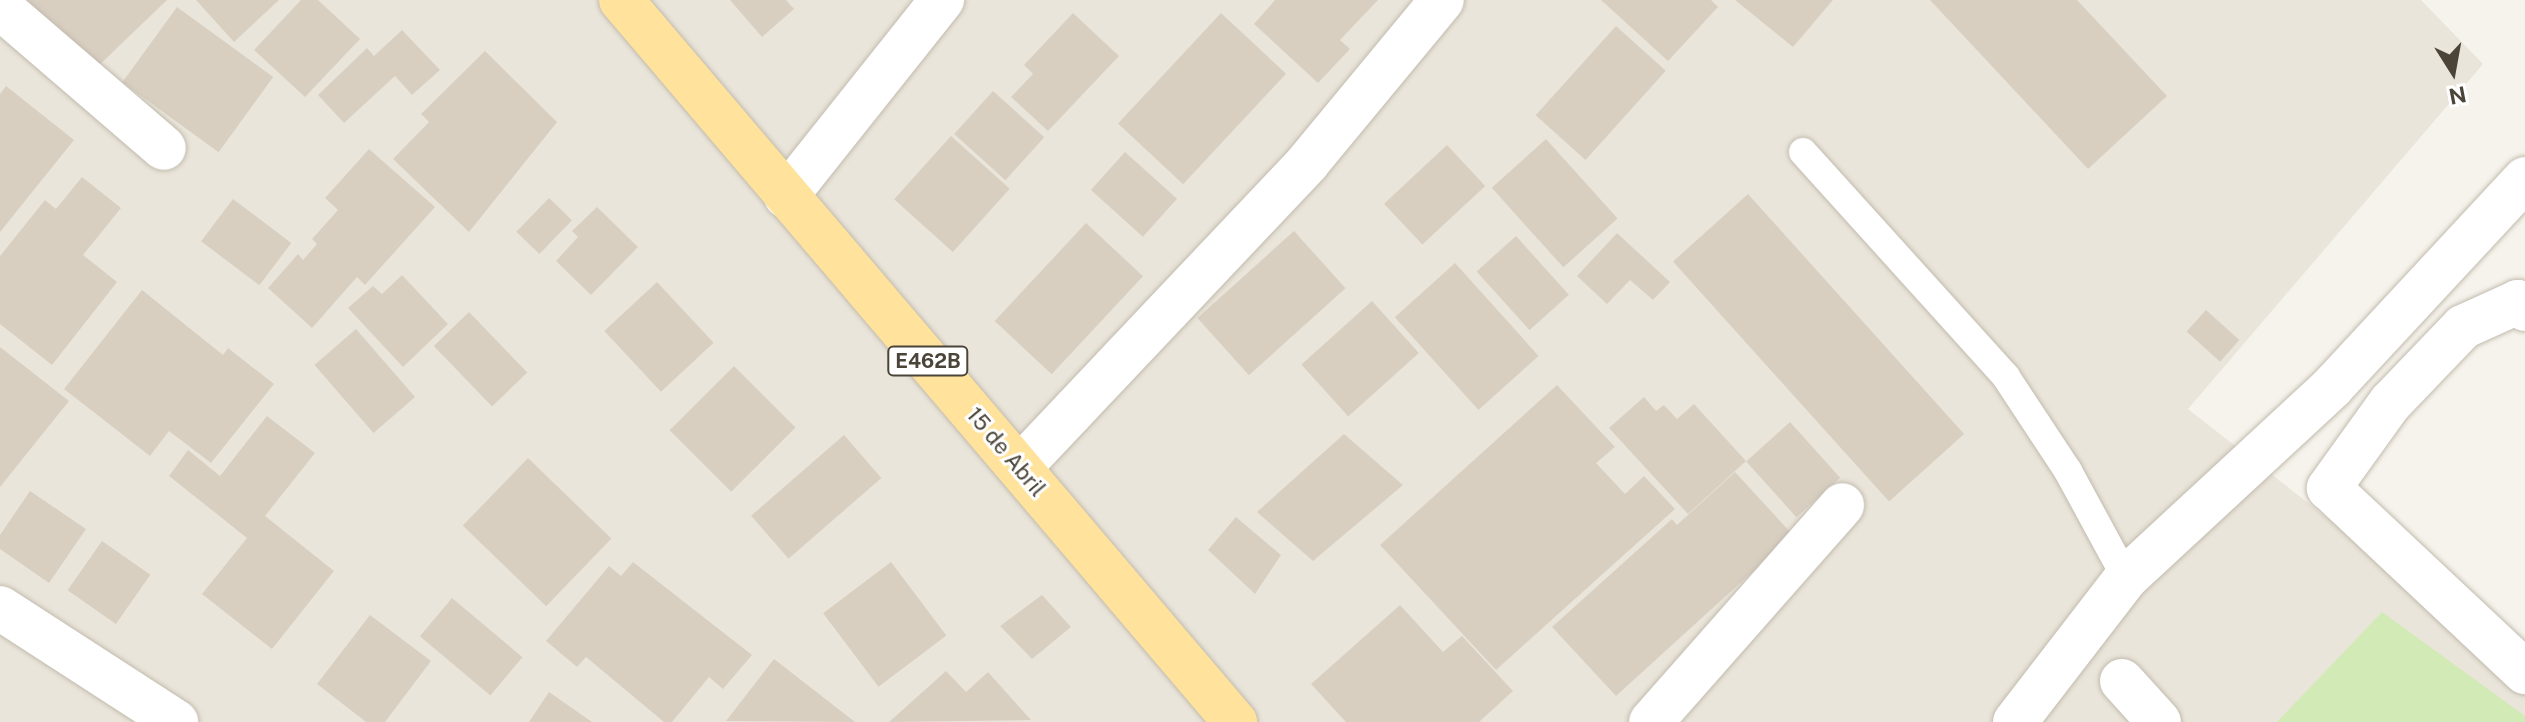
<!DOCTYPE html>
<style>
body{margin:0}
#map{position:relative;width:2525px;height:722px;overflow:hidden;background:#f6f3ec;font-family:"Public Sans",sans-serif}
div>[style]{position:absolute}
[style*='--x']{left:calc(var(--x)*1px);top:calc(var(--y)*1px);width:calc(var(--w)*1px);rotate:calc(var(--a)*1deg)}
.residential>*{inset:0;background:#eae5da}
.green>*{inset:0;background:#d2eab5}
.building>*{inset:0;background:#d8cfc1;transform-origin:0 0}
.roads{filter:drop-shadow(0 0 2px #c2bbae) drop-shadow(0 0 2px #c2bbae)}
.service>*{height:28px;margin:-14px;padding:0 14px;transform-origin:14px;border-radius:14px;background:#fff}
.minor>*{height:44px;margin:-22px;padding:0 22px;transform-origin:22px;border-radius:22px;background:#fff}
.primary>*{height:44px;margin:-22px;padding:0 22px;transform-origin:22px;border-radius:22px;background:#ffe39c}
span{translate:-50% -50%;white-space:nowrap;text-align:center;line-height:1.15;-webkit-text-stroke:6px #fff;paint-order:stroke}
.shield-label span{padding:2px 6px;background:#fff;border:2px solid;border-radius:6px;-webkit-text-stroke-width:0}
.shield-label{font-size:20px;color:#4b4439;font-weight:700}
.street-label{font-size:22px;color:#4b4439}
.north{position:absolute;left:2413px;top:32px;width:80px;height:80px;-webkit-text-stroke:6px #fff;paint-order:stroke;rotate:169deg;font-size:22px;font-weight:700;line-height:32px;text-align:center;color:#4b4439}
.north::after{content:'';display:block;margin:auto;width:28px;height:36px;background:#4b4439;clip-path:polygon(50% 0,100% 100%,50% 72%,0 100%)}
</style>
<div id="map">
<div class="residential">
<i style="clip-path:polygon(0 0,2421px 0,2483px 64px,2188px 409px,2525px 673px,2525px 722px,0 722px)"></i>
</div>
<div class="green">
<i style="clip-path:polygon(2382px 612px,2525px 716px,2525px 722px,2277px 722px)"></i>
</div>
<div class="building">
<i style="clip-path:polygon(24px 0,167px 0,93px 71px)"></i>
<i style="clip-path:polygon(196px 0,279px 0,234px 42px)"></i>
<i style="clip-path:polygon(301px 0,318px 0,360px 39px,305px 97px,254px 50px)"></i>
<i style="clip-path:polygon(730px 0,786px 0,794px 9px,762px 37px)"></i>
<i style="clip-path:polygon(1275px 0,1378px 0,1340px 40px,1350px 49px,1318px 83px,1254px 24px)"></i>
<i style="clip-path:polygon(1601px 0,1711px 0,1718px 7px,1668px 61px)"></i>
<i style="clip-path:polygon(1735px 0,1833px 0,1793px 47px)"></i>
<i style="clip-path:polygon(1930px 0,2077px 0,2167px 96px,2088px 169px)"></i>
<i style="left:177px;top:7px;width:119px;height:93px;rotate:36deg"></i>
<i style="clip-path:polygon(1073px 13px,1119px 56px,1048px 131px,1011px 97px,1033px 74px,1024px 65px)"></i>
<i style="left:1221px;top:13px;width:89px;height:151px;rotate:43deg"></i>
<i style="left:1616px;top:26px;width:67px;height:120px;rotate:42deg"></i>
<i style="clip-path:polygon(402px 30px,440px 70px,412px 95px,395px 76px,344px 123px,318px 95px,367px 48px,374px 56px)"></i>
<i style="clip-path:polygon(485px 51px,557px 122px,469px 232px,393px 159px,429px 122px,421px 114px)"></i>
<i style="clip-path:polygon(6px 86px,74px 140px,0 232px,0 94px)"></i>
<i style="left:993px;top:91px;width:69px;height:58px;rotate:42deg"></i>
<i style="left:951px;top:136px;width:79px;height:85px;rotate:42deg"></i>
<i style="left:1546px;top:139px;width:107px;height:73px;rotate:48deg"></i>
<i style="left:1447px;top:145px;width:56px;height:86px;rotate:47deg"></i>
<i style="clip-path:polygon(369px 149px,435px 207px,365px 285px,357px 277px,312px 328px,268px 288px,298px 254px,303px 260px,317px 244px,312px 239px,338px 210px,325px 198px)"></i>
<i style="left:1125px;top:152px;width:70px;height:51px;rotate:42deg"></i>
<i style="clip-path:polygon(82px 177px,121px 208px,83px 255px,117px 282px,52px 365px,0 324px,0 256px,45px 200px,56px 209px)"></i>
<i style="left:1748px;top:194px;width:323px;height:101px;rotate:48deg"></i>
<i style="left:549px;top:198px;width:32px;height:47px;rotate:44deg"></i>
<i style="left:233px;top:199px;width:73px;height:53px;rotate:37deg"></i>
<i style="clip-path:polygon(597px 207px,638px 247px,591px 295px,556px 261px,578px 237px,572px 231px)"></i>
<i style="left:1086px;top:223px;width:78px;height:134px;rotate:43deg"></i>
<i style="left:1294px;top:231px;width:77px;height:130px;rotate:48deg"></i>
<i style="clip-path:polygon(1617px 233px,1670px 282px,1653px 300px,1630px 280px,1607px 304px,1577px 276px)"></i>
<i style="left:1516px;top:236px;width:79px;height:53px;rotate:48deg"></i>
<i style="left:1455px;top:263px;width:125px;height:81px;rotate:48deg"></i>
<i style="clip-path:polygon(402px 275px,448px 324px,403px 367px,348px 308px,373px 286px,382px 294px)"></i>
<i style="left:657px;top:282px;width:83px;height:72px;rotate:47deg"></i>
<i style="clip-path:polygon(142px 290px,223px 355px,228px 348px,274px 384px,211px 463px,169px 431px,150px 456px,64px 389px)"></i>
<i style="left:1372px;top:301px;width:70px;height:95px;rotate:48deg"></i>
<i style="left:2206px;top:310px;width:45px;height:29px;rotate:42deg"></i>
<i style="left:469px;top:312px;width:84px;height:49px;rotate:46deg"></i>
<i style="left:356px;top:329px;width:90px;height:55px;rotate:49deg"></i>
<i style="clip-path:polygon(0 347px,69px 401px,0 487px)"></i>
<i style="left:734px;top:366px;width:87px;height:91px;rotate:45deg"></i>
<i style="clip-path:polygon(1557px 385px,1615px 447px,1596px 463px,1625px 494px,1644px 476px,1675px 509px,1496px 670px,1380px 545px)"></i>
<i style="clip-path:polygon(1644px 397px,1656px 411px,1664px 405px,1677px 419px,1694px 404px,1746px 461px,1688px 514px,1609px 428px)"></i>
<i style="clip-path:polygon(267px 416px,315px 453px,265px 516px,334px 571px,272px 649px,202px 594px,247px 538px,169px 476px,188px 450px,220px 476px)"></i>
<i style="left:1790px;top:422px;width:75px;height:59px;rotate:48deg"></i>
<i style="clip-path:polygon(1344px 434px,1403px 485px,1313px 561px,1257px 512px)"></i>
<i style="left:844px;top:435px;width:57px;height:123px;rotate:49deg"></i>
<i style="left:528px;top:458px;width:116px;height:94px;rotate:44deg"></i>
<i style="clip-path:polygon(1735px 472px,1793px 535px,1616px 696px,1552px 627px,1672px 519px,1677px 525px)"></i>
<i style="clip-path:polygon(30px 491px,86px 529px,49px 583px,0 549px,0 535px)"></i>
<i style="clip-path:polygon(1236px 517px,1281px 555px,1255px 594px,1208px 550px)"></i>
<i style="left:102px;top:541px;width:59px;height:60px;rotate:35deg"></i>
<i style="clip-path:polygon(633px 562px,752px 655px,723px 689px,709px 677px,672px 722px,664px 722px,586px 657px,577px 667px,546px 641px,609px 566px,621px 576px)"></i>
<i style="left:891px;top:562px;width:92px;height:85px;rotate:53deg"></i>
<i style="clip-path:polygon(1042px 595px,1071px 627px,1032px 659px,1000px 626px)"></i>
<i style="left:452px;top:598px;width:92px;height:50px;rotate:40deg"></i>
<i style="clip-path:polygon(1400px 605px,1443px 652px,1462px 636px,1513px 691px,1479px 722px,1346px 722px,1311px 684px)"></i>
<i style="clip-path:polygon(370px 615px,431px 661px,385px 722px,366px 722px,317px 684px)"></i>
<i style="clip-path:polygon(774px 659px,855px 722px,726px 721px)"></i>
<i style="clip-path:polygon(946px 671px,966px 692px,988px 672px,1031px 720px,889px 722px)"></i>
<i style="clip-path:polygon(549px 692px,592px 722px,529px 722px)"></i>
</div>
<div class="roads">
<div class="service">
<i style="--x:1803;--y:152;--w:303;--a:47.9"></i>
<i style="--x:2006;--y:377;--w:113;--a:56.6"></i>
<i style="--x:2068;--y:471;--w:122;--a:61.5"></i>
</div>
<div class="minor">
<i style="--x:0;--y:7;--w:216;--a:40.7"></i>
<i style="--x:786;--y:196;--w:251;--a:-51.5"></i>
<i style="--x:2525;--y:309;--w:10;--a:-135"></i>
<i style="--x:2518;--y:302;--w:60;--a:155.6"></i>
<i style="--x:2463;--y:327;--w:105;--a:133.8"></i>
<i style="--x:2390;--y:403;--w:105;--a:125.7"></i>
<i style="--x:2329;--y:488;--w:269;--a:43.2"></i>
<i style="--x:1020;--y:467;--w:419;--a:-46.6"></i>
<i style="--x:1308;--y:162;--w:210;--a:-50.4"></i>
<i style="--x:0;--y:608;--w:210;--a:32.9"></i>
<i style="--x:2122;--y:681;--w:55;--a:47.9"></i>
<i style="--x:1651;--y:722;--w:289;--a:-48.6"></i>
<i style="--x:2015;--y:722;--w:182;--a:-52.4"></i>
<i style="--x:2126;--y:578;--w:281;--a:-42.8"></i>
<i style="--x:2332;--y:387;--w:284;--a:-47.1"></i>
</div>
<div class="primary">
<i style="--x:621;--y:0;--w:948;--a:49.62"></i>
</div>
</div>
<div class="shield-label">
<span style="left:928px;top:361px">E462B</span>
</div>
<div class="street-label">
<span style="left:1006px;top:452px;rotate:50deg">15 de Abril</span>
</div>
<div class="north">N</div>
</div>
